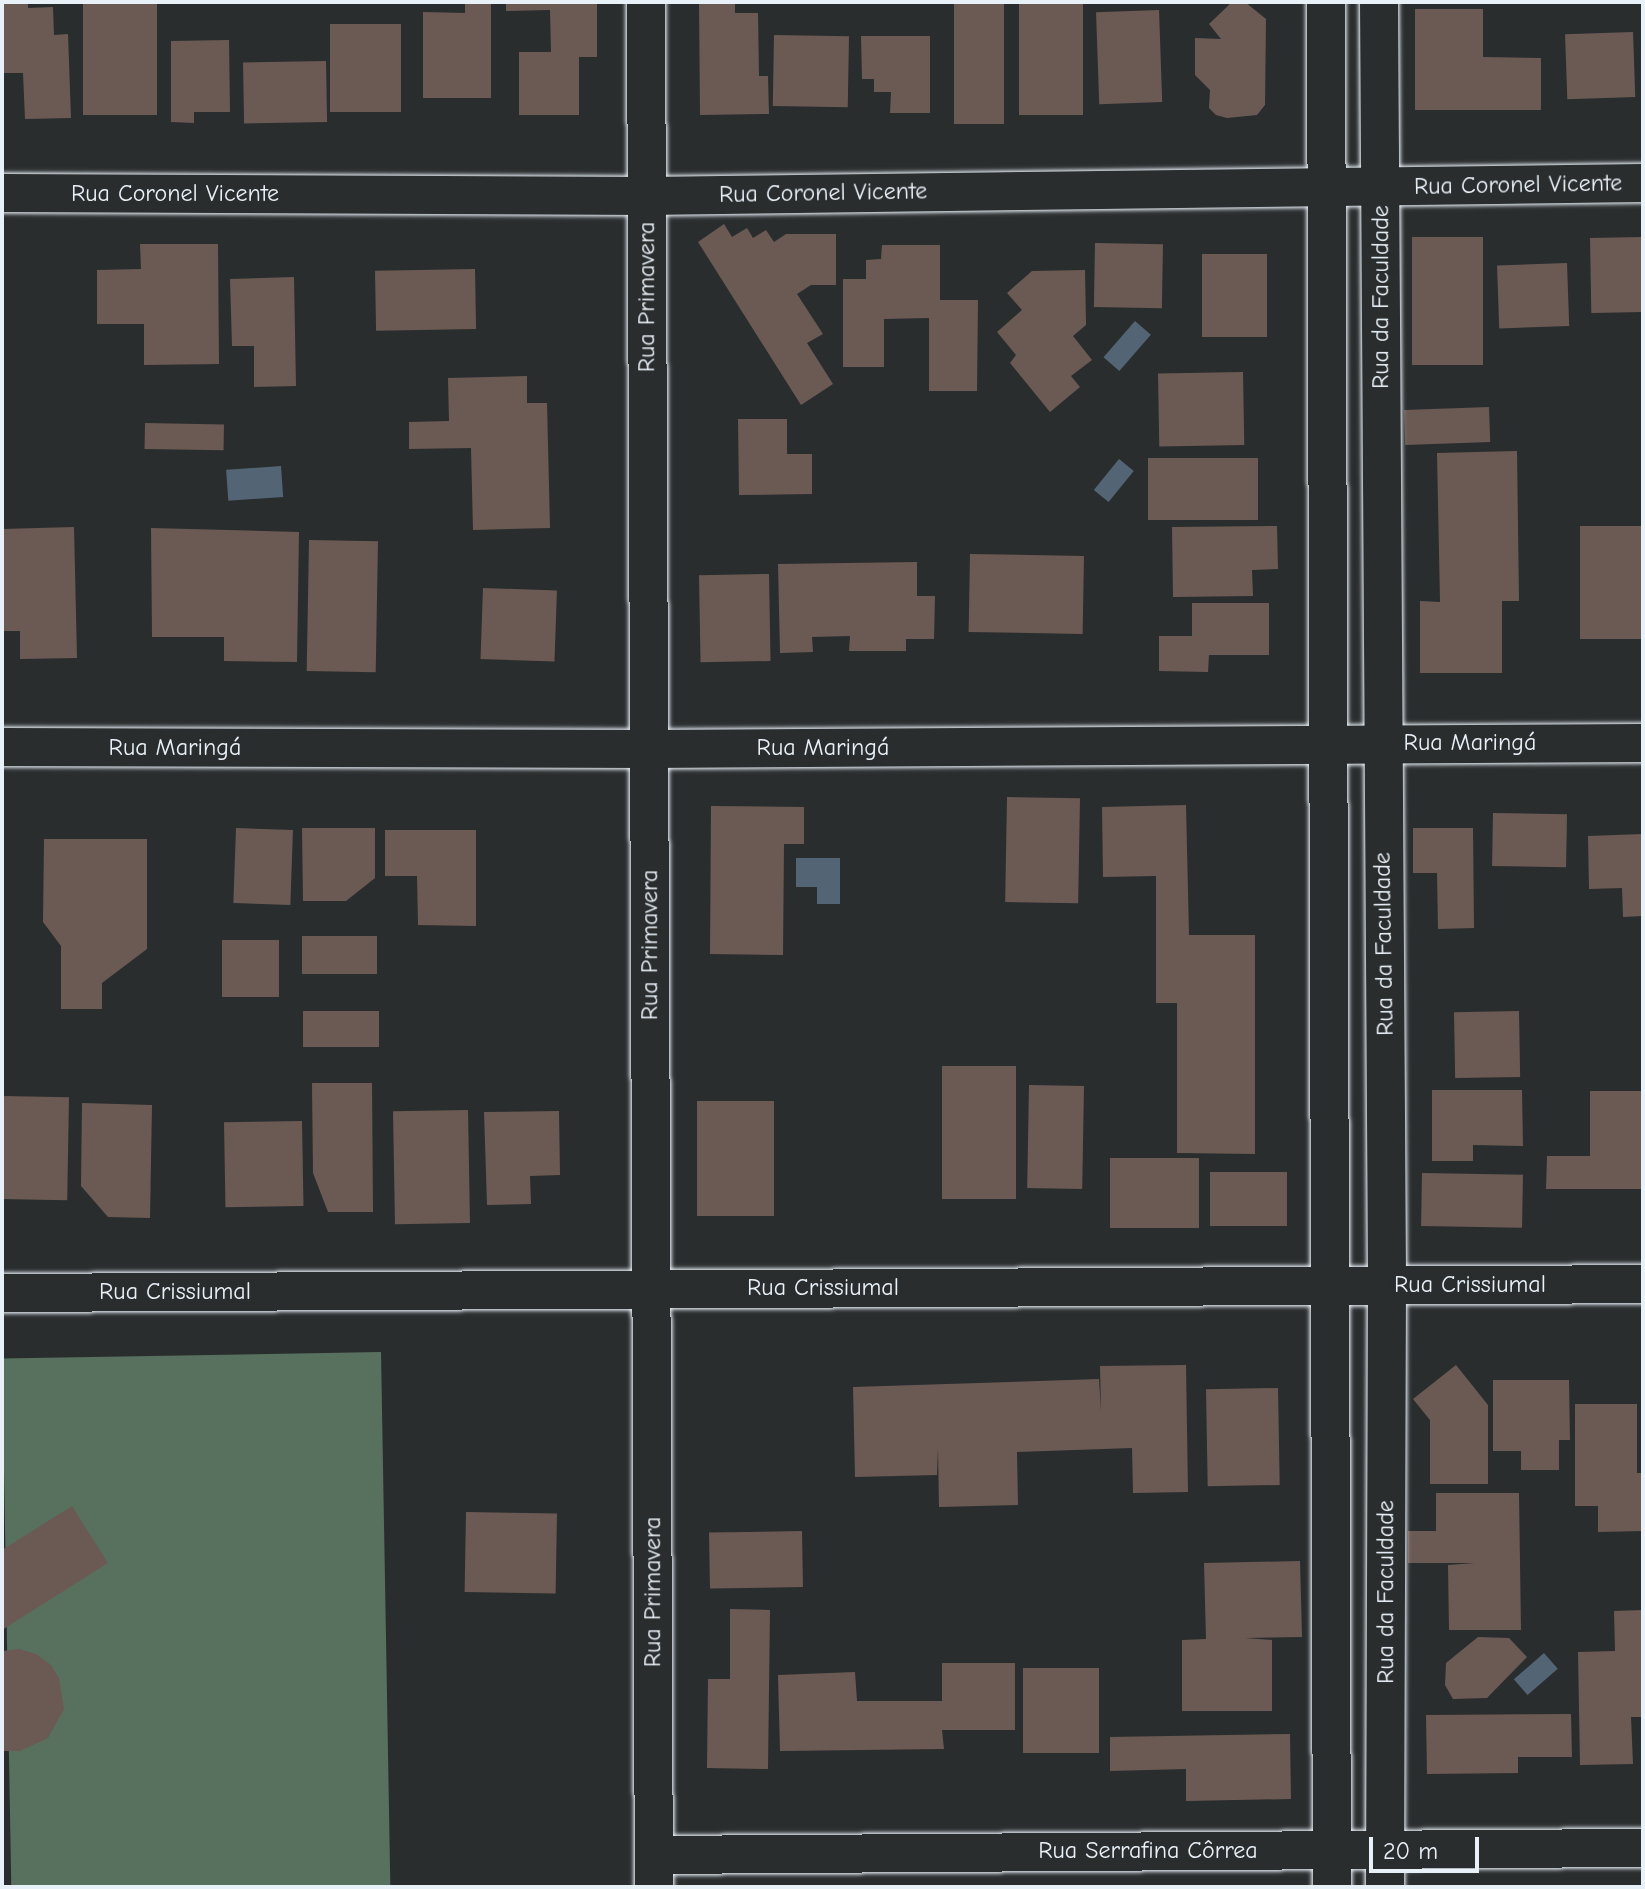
<!DOCTYPE html>
<meta charset="utf-8">
<style>
body{margin:0}
#map{position:relative;width:1645px;height:1889px;overflow:hidden;background:#2a2d2e;font-family:"Comic Neue",sans-serif}
div>[style]{position:absolute}
[style*='--x']{left:calc(var(--x)*1px);top:calc(var(--y)*1px);width:calc(var(--w)*1px);rotate:calc(var(--a)*1deg)}
.green>*{inset:0;background:#58715e;transform-origin:0 0}
.water>*{inset:0;background:#536575;transform-origin:0 0}
.building>*{inset:0;background:#6b5a54;transform-origin:0 0}
.roads{filter:drop-shadow(0 0 2px #e8f1f8) drop-shadow(0 0 2px #e8f1f8)}
.minor>*{height:38px;margin:-19px;padding:0 19px;transform-origin:19px;border-radius:19px;background:#2a2d2e}
span{translate:-50% -50%;white-space:nowrap;text-align:center;line-height:1.15;-webkit-text-stroke:8px #2a2d2e;paint-order:stroke}
.street-label{font-size:24px;color:#e8f1f8}
.frame{position:absolute;inset:0;border:4px solid #e8f1f8;pointer-events:none}
.scale{position:absolute;left:1369px;top:1837px;width:110px;height:36px;box-sizing:border-box;border:4px solid #e8f1f8;border-top:0;padding-left:10px;font-size:24px;line-height:28px;white-space:nowrap;color:#e8f1f8;-webkit-text-stroke:6px #2a2d2e;paint-order:stroke}
</style>
<div id="map">
<div class="green">
<i style="left:381px;top:1352px;width:535px;height:379px;rotate:89deg"></i>
</div>
<div class="water">
<i style="left:1135px;top:321px;width:21px;height:48px;rotate:41deg"></i>
<i style="left:1119px;top:459px;width:19px;height:40px;rotate:39deg"></i>
<i style="left:281px;top:466px;width:31px;height:55px;rotate:86deg"></i>
<i style="clip-path:polygon(796px 858px,840px 858px,840px 904px,817px 904px,817px 887px,796px 887px)"></i>
<i style="left:1544px;top:1653px;width:21px;height:40px;rotate:49deg"></i>
</div>
<div class="building">
<i style="clip-path:polygon(2px 2px,28px 2px,28px 8px,53px 7px,54px 35px,68px 34px,71px 118px,25px 119px,23px 73px,2px 73px)"></i>
<i style="left:83px;top:2px;width:74px;height:113px"></i>
<i style="clip-path:polygon(465px 2px,491px 2px,491px 98px,423px 98px,423px 12px,465px 13px)"></i>
<i style="clip-path:polygon(506px 2px,597px 2px,597px 57px,579px 57px,579px 115px,519px 115px,519px 52px,551px 52px,550px 10px,506px 11px)"></i>
<i style="clip-path:polygon(699px 2px,735px 2px,735px 13px,758px 13px,759px 76px,768px 76px,769px 114px,700px 115px)"></i>
<i style="left:954px;top:2px;width:50px;height:122px"></i>
<i style="left:1019px;top:2px;width:64px;height:113px"></i>
<i style="clip-path:polygon(1232px 2px,1245px 2px,1266px 19px,1265px 105px,1257px 115px,1227px 118px,1216px 115px,1209px 108px,1210px 90px,1195px 75px,1195px 38px,1221px 39px,1209px 24px)"></i>
<i style="clip-path:polygon(1415px 9px,1483px 9px,1483px 57px,1541px 58px,1541px 110px,1415px 110px)"></i>
<i style="left:1159px;top:10px;width:92px;height:63px;rotate:88deg"></i>
<i style="left:330px;top:24px;width:71px;height:88px"></i>
<i style="left:1633px;top:32px;width:65px;height:68px;rotate:88deg"></i>
<i style="left:774px;top:35px;width:75px;height:71px;rotate:1deg"></i>
<i style="clip-path:polygon(861px 36px,930px 36px,930px 113px,890px 113px,891px 92px,874px 92px,874px 79px,862px 79px)"></i>
<i style="clip-path:polygon(229px 40px,230px 112px,194px 112px,194px 123px,171px 122px,171px 41px)"></i>
<i style="left:326px;top:61px;width:61px;height:83px;rotate:89deg"></i>
<i style="clip-path:polygon(724px 224px,732px 237px,747px 228px,753px 238px,766px 230px,774px 242px,786px 234px,836px 234px,836px 285px,811px 285px,797px 294px,823px 334px,807px 343px,833px 384px,801px 405px,698px 242px)"></i>
<i style="left:1412px;top:237px;width:71px;height:128px"></i>
<i style="left:1642px;top:237px;width:75px;height:52px;rotate:89deg"></i>
<i style="left:1095px;top:243px;width:68px;height:64px;rotate:1deg"></i>
<i style="clip-path:polygon(140px 244px,218px 244px,219px 364px,144px 365px,144px 324px,97px 324px,97px 270px,141px 269px)"></i>
<i style="clip-path:polygon(882px 245px,940px 245px,940px 300px,978px 300px,977px 391px,929px 391px,929px 318px,884px 319px,884px 367px,843px 367px,843px 279px,866px 279px,866px 260px,881px 259px)"></i>
<i style="left:1202px;top:254px;width:65px;height:83px"></i>
<i style="left:1567px;top:263px;width:63px;height:70px;rotate:88deg"></i>
<i style="left:475px;top:269px;width:60px;height:100px;rotate:89deg"></i>
<i style="clip-path:polygon(1085px 270px,1086px 325px,1073px 336px,1092px 360px,1071px 376px,1080px 387px,1050px 412px,1010px 363px,1016px 355px,997px 332px,1022px 310px,1007px 293px,1032px 271px)"></i>
<i style="clip-path:polygon(294px 277px,296px 386px,254px 387px,254px 346px,232px 346px,230px 279px)"></i>
<i style="left:1243px;top:372px;width:73px;height:85px;rotate:89deg"></i>
<i style="clip-path:polygon(527px 376px,527px 403px,547px 403px,550px 528px,473px 530px,471px 448px,409px 449px,409px 422px,449px 421px,448px 378px)"></i>
<i style="left:1489px;top:407px;width:35px;height:85px;rotate:88deg"></i>
<i style="clip-path:polygon(738px 419px,787px 419px,787px 454px,812px 454px,812px 494px,739px 495px)"></i>
<i style="left:145px;top:423px;width:79px;height:26px;rotate:1deg"></i>
<i style="clip-path:polygon(1517px 451px,1519px 601px,1502px 601px,1502px 673px,1420px 673px,1420px 601px,1440px 602px,1437px 453px)"></i>
<i style="left:1148px;top:458px;width:110px;height:62px"></i>
<i style="clip-path:polygon(1277px 526px,1278px 569px,1252px 570px,1253px 596px,1173px 597px,1172px 527px)"></i>
<i style="left:1643px;top:526px;width:113px;height:63px;rotate:90deg"></i>
<i style="clip-path:polygon(74px 527px,77px 658px,20px 659px,20px 631px,3px 631px,2px 529px)"></i>
<i style="clip-path:polygon(151px 528px,299px 532px,297px 662px,224px 661px,224px 637px,152px 637px)"></i>
<i style="left:309px;top:540px;width:69px;height:131px;rotate:1deg"></i>
<i style="left:970px;top:554px;width:114px;height:78px;rotate:1deg"></i>
<i style="clip-path:polygon(917px 562px,917px 596px,935px 596px,934px 639px,906px 639px,906px 651px,849px 651px,850px 636px,812px 637px,813px 652px,780px 653px,778px 564px)"></i>
<i style="left:769px;top:574px;width:87px;height:70px;rotate:89deg"></i>
<i style="left:483px;top:588px;width:74px;height:71px;rotate:2deg"></i>
<i style="clip-path:polygon(1192px 603px,1269px 603px,1269px 655px,1209px 655px,1208px 672px,1159px 671px,1159px 636px,1192px 636px)"></i>
<i style="left:1007px;top:797px;width:73px;height:105px;rotate:1deg"></i>
<i style="clip-path:polygon(1186px 805px,1189px 935px,1255px 935px,1255px 1154px,1177px 1153px,1177px 1003px,1156px 1003px,1156px 876px,1103px 877px,1102px 807px)"></i>
<i style="clip-path:polygon(711px 806px,804px 807px,804px 844px,784px 844px,783px 955px,710px 954px)"></i>
<i style="left:1493px;top:813px;width:74px;height:53px;rotate:1deg"></i>
<i style="left:236px;top:828px;width:57px;height:75px;rotate:2deg"></i>
<i style="clip-path:polygon(302px 828px,375px 828px,375px 878px,346px 901px,303px 901px)"></i>
<i style="clip-path:polygon(1413px 828px,1473px 828px,1474px 928px,1438px 929px,1437px 873px,1413px 873px)"></i>
<i style="clip-path:polygon(385px 830px,476px 830px,476px 926px,418px 925px,417px 876px,385px 876px)"></i>
<i style="clip-path:polygon(1643px 834px,1643px 916px,1623px 917px,1622px 888px,1589px 889px,1588px 836px)"></i>
<i style="clip-path:polygon(44px 839px,147px 839px,147px 949px,102px 983px,102px 1009px,61px 1009px,61px 946px,43px 922px)"></i>
<i style="left:302px;top:936px;width:75px;height:38px"></i>
<i style="left:222px;top:940px;width:57px;height:57px"></i>
<i style="left:303px;top:1011px;width:76px;height:36px"></i>
<i style="left:1519px;top:1011px;width:66px;height:65px;rotate:89deg"></i>
<i style="left:1016px;top:1066px;width:133px;height:74px;rotate:90deg"></i>
<i style="clip-path:polygon(312px 1083px,372px 1083px,373px 1212px,328px 1212px,313px 1173px)"></i>
<i style="left:1029px;top:1085px;width:55px;height:103px;rotate:1deg"></i>
<i style="clip-path:polygon(1432px 1090px,1522px 1090px,1523px 1146px,1473px 1145px,1473px 1161px,1432px 1161px)"></i>
<i style="clip-path:polygon(1590px 1091px,1643px 1091px,1643px 1189px,1546px 1189px,1547px 1156px,1590px 1156px)"></i>
<i style="left:2px;top:1096px;width:67px;height:103px;rotate:1deg"></i>
<i style="left:697px;top:1101px;width:77px;height:115px"></i>
<i style="clip-path:polygon(82px 1103px,152px 1105px,150px 1218px,108px 1217px,81px 1186px)"></i>
<i style="left:468px;top:1110px;width:113px;height:75px;rotate:89deg"></i>
<i style="clip-path:polygon(559px 1111px,560px 1175px,530px 1176px,531px 1204px,487px 1205px,484px 1112px)"></i>
<i style="left:302px;top:1121px;width:85px;height:78px;rotate:89deg"></i>
<i style="left:1110px;top:1158px;width:89px;height:70px"></i>
<i style="left:1210px;top:1172px;width:77px;height:54px"></i>
<i style="left:1422px;top:1173px;width:101px;height:53px;rotate:1deg"></i>
<i style="clip-path:polygon(1186px 1365px,1188px 1492px,1133px 1493px,1132px 1448px,1017px 1452px,1018px 1505px,939px 1507px,938px 1448px,937px 1475px,855px 1477px,853px 1387px,1099px 1379px,1101px 1412px,1100px 1366px)"></i>
<i style="clip-path:polygon(1456px 1365px,1488px 1405px,1488px 1484px,1430px 1484px,1430px 1420px,1413px 1399px)"></i>
<i style="clip-path:polygon(1493px 1380px,1569px 1380px,1570px 1440px,1559px 1440px,1559px 1470px,1521px 1470px,1521px 1451px,1493px 1451px)"></i>
<i style="left:1278px;top:1388px;width:97px;height:72px;rotate:89deg"></i>
<i style="clip-path:polygon(1575px 1404px,1637px 1404px,1637px 1473px,1643px 1473px,1643px 1531px,1598px 1532px,1598px 1506px,1575px 1506px)"></i>
<i style="clip-path:polygon(1436px 1493px,1519px 1493px,1521px 1630px,1449px 1630px,1448px 1565px,1475px 1563px,1408px 1563px,1408px 1531px,1436px 1531px)"></i>
<i style="clip-path:polygon(72px 1506px,108px 1563px,2px 1630px,2px 1550px)"></i>
<i style="left:466px;top:1512px;width:91px;height:80px;rotate:1deg"></i>
<i style="left:802px;top:1531px;width:56px;height:93px;rotate:89deg"></i>
<i style="clip-path:polygon(1300px 1561px,1302px 1637px,1245px 1638px,1272px 1640px,1272px 1711px,1182px 1711px,1182px 1640px,1206px 1639px,1204px 1563px)"></i>
<i style="clip-path:polygon(730px 1609px,770px 1610px,768px 1769px,707px 1768px,708px 1679px,730px 1679px)"></i>
<i style="clip-path:polygon(1643px 1610px,1643px 1717px,1631px 1717px,1633px 1764px,1580px 1765px,1578px 1652px,1615px 1651px,1614px 1611px)"></i>
<i style="clip-path:polygon(1478px 1637px,1509px 1638px,1527px 1657px,1487px 1698px,1453px 1699px,1445px 1685px,1446px 1663px)"></i>
<i style="clip-path:polygon(19px 1649px,36px 1654px,51px 1665px,59px 1678px,64px 1709px,48px 1738px,20px 1751px,4px 1751px,2px 1651px)"></i>
<i style="clip-path:polygon(942px 1663px,1015px 1663px,1015px 1730px,942px 1730px,944px 1749px,780px 1751px,778px 1675px,855px 1672px,857px 1701px,942px 1701px)"></i>
<i style="left:1023px;top:1668px;width:76px;height:85px"></i>
<i style="clip-path:polygon(1571px 1714px,1572px 1757px,1518px 1757px,1518px 1773px,1427px 1774px,1426px 1715px)"></i>
<i style="clip-path:polygon(1290px 1734px,1291px 1799px,1186px 1801px,1186px 1769px,1110px 1771px,1110px 1737px)"></i>
</div>
<div class="roads">
<div class="minor">
<i style="--x:646;--y:2;--w:1885;--a:89.76"></i>
<i style="--x:1326;--y:2;--w:1885;--a:89.82"></i>
<i style="--x:1379;--y:2;--w:1283;--a:89.64"></i>
<i style="--x:1387;--y:1285;--w:602;--a:90.19"></i>
<i style="--x:2;--y:193;--w:645;--a:0.27"></i>
<i style="--x:647;--y:196;--w:996;--a:-0.75"></i>
<i style="--x:2;--y:747;--w:646;--a:0.18"></i>
<i style="--x:648;--y:749;--w:995;--a:-0.35"></i>
<i style="--x:2;--y:1293;--w:1641;--a:-0.31"></i>
<i style="--x:654;--y:1855;--w:989;--a:-0.41"></i>
</div>
</div>
<div class="street-label">
<span style="left:1518px;top:185px;rotate:-1deg">Rua Coronel Vicente</span>
<span style="left:823px;top:193px;rotate:-1deg">Rua Coronel Vicente</span>
<span style="left:175px;top:194px">Rua Coronel Vicente</span>
<span style="left:647px;top:297px;rotate:-90deg">Rua Primavera</span>
<span style="left:1381px;top:297px;rotate:-90deg">Rua da Faculdade</span>
<span style="left:1470px;top:743px">Rua Maringá</span>
<span style="left:175px;top:748px">Rua Maringá</span>
<span style="left:823px;top:748px">Rua Maringá</span>
<span style="left:1384px;top:944px;rotate:-91deg">Rua da Faculdade</span>
<span style="left:650px;top:945px;rotate:-90deg">Rua Primavera</span>
<span style="left:1470px;top:1285px">Rua Crissiumal</span>
<span style="left:823px;top:1288px">Rua Crissiumal</span>
<span style="left:175px;top:1292px">Rua Crissiumal</span>
<span style="left:653px;top:1592px;rotate:-90deg">Rua Primavera</span>
<span style="left:1386px;top:1592px;rotate:-90deg">Rua da Faculdade</span>
<span style="left:1148px;top:1851px">Rua Serrafina Côrrea</span>
</div>
<div class="frame"></div>
<div class="scale">20 m</div>
</div>
